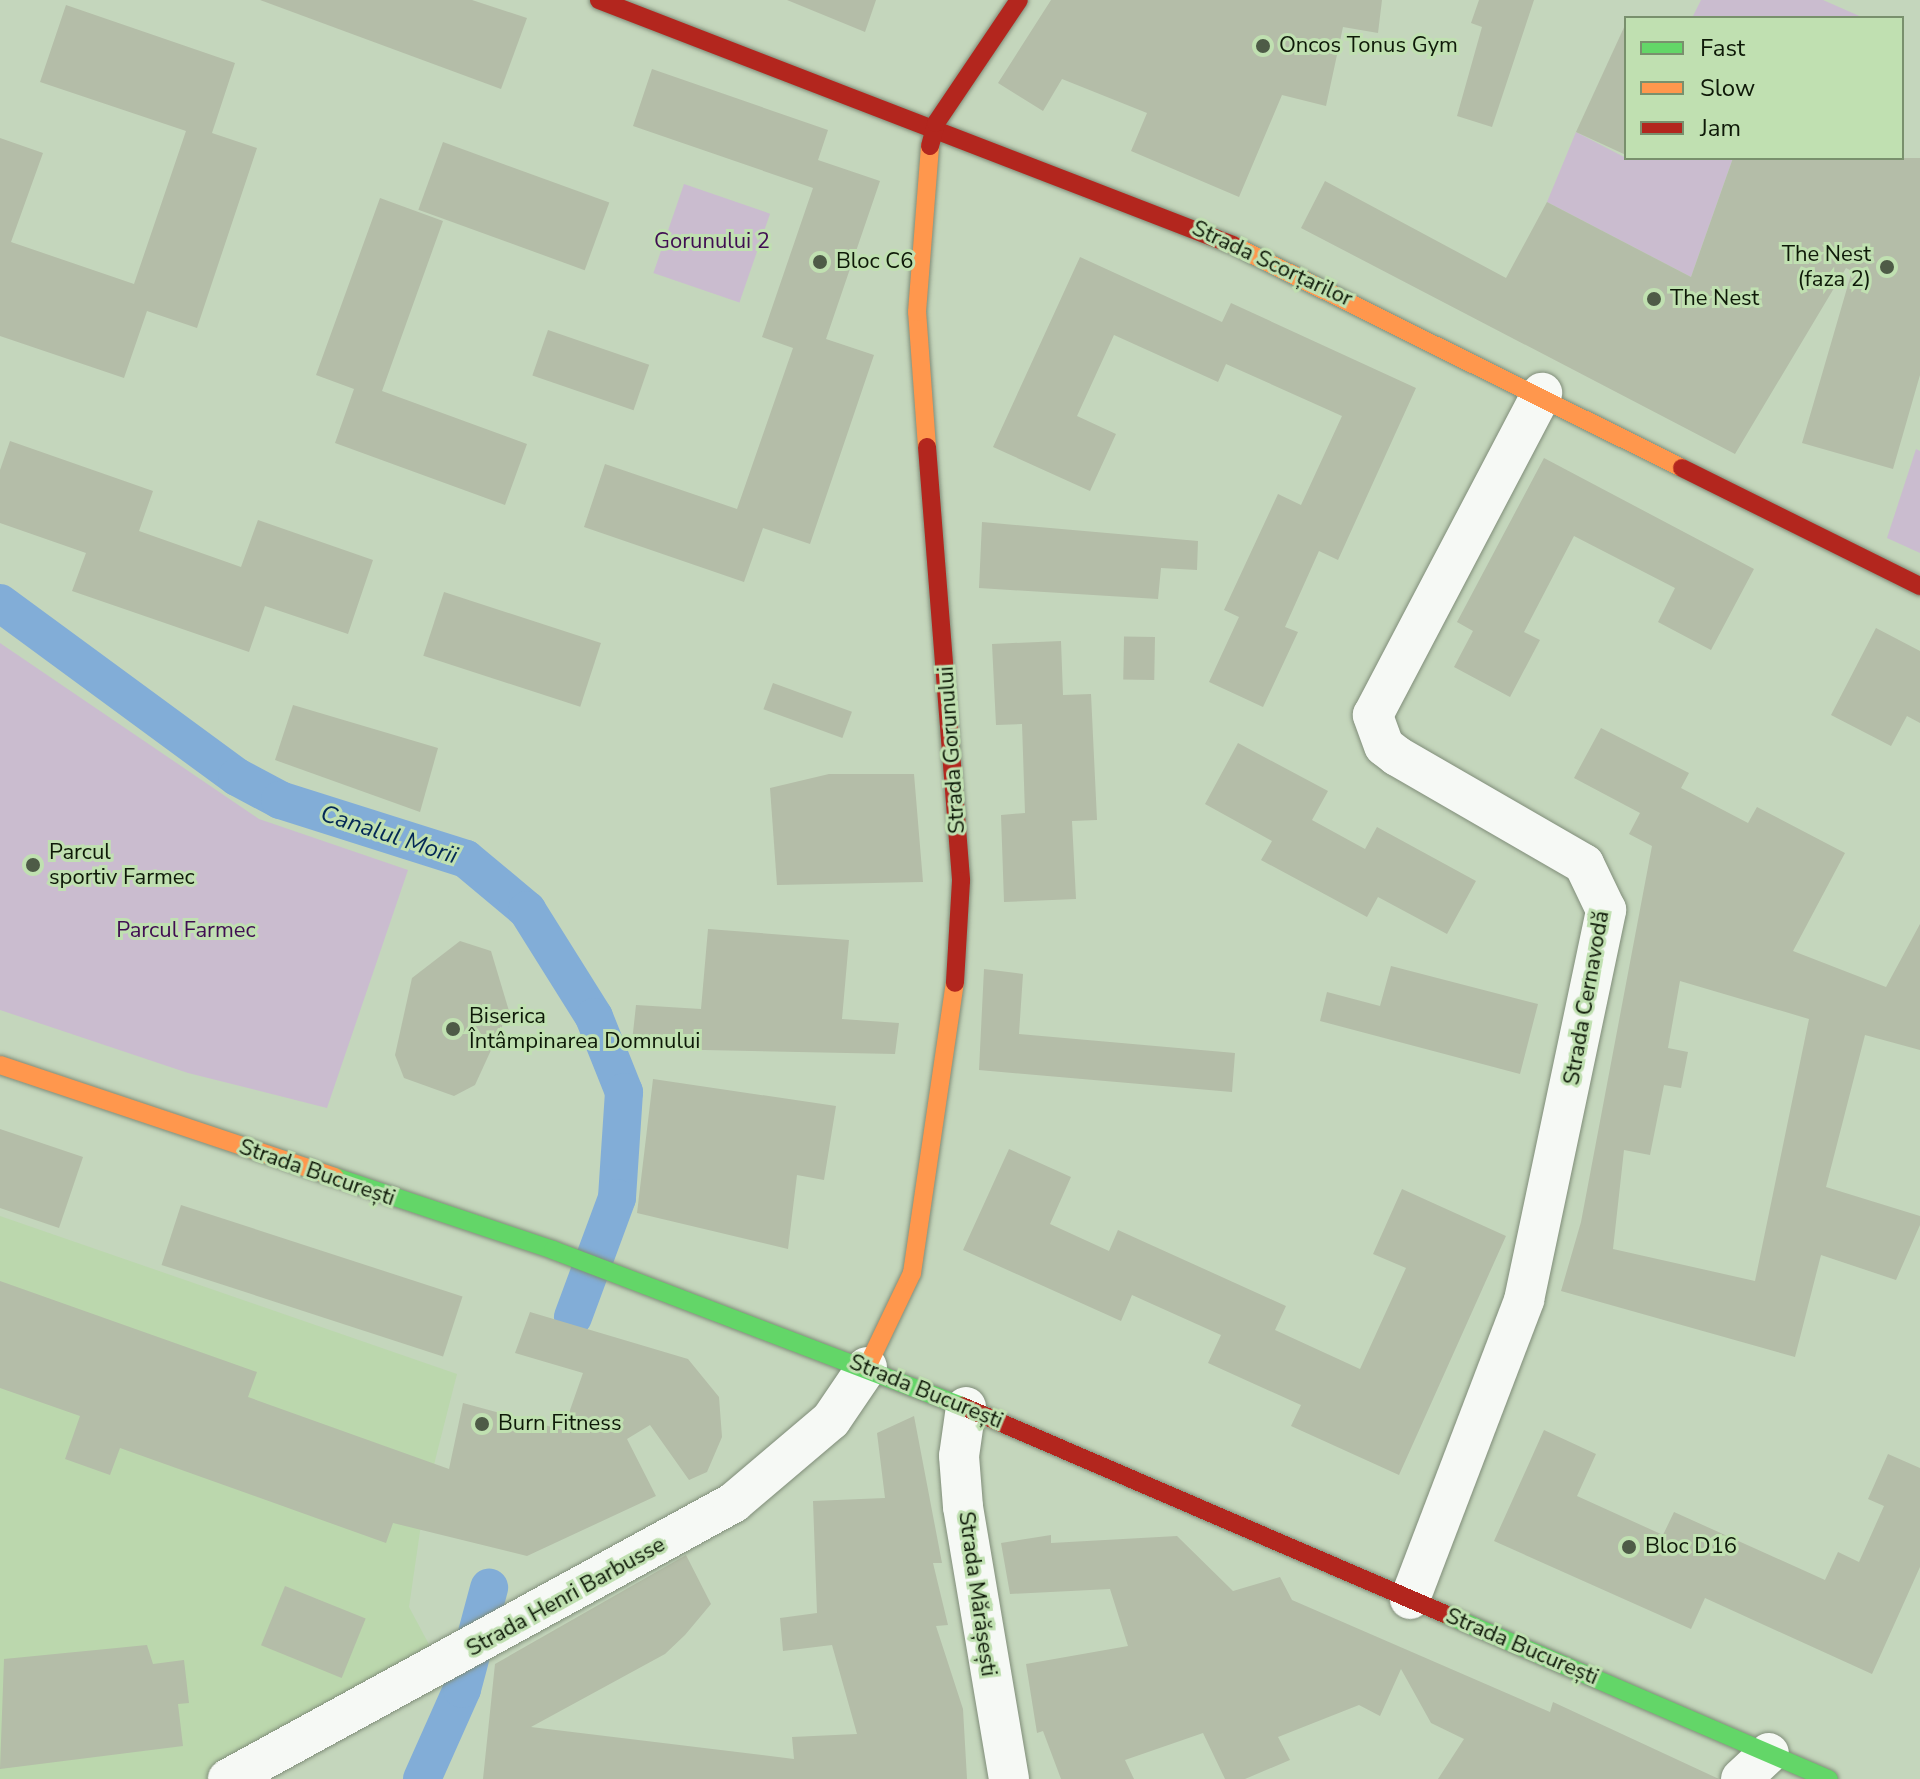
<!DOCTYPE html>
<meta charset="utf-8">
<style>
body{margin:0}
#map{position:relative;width:1920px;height:1779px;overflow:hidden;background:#c4d6bc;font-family:"Nunito Sans",sans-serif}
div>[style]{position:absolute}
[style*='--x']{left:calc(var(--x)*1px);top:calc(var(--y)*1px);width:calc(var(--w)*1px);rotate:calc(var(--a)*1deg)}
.built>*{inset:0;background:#bbd7ad}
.green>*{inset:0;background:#cabccf;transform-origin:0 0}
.canal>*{height:38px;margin:-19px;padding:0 19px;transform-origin:19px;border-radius:19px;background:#82add7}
.building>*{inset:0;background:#b4bda8;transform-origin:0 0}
.roads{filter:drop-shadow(0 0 2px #808d79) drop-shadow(0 0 2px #808d79)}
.street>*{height:40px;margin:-20px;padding:0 20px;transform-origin:20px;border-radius:20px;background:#f6f9f5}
.fast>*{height:18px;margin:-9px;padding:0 9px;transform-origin:9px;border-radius:9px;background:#63d668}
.slow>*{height:18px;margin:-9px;padding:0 9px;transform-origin:9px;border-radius:9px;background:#ff974d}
.jam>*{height:18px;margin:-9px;padding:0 9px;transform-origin:9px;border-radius:9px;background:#b3261e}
.dots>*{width:22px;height:22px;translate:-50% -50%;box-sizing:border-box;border:4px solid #c0e0b1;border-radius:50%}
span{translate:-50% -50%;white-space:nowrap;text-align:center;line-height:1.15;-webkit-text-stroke:6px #c0e0b1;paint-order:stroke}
.poi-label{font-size:22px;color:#0e1908}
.left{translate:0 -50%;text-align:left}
.right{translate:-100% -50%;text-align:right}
.park-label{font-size:22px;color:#400d52}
.street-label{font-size:22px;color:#0e1908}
.water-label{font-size:24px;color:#032855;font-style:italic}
.legend{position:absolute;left:1624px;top:16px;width:280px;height:144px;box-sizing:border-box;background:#c0e0b1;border:2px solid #79906d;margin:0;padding:10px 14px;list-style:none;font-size:24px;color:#0e1908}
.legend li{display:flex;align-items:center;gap:16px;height:40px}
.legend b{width:40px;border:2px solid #79906d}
</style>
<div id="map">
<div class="built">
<i style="clip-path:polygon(0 1216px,457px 1374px,424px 1504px,409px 1607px,440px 1665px,228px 1779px,0 1779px)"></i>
</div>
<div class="green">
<i style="clip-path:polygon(1701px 0,1823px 0,1864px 18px,1692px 18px)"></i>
<i style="clip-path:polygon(1576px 132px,1626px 158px,1733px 158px,1691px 277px,1547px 202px)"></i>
<i style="left:684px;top:184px;width:91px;height:94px;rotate:19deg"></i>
<i style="clip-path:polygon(1916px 449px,1920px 451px,1920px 553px,1887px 538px)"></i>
<i style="clip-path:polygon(0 643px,259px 819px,408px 870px,327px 1108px,188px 1073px,0 1010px)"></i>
</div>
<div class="canal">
<i style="--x:0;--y:603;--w:294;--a:36.3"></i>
<i style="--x:237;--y:777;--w:49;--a:28.1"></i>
<i style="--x:280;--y:800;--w:195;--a:17.6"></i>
<i style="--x:466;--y:859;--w:80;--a:39.9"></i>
<i style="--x:527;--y:910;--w:126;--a:57.9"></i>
<i style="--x:594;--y:1017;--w:81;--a:68.2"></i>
<i style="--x:624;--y:1092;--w:106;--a:93.8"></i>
<i style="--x:617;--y:1198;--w:127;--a:110.3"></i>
<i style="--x:422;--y:1779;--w:98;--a:-66"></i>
<i style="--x:462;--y:1689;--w:105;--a:-75"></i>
</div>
<div class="building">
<i style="clip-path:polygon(260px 0,472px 0,527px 18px,501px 89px)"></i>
<i style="clip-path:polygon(787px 0,876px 0,865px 32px)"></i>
<i style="clip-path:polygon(1051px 0,1382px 0,1378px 33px,1343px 27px,1326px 106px,1282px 95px,1239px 197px,1131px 151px,1147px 113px,1062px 79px,1043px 111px,998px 83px)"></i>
<i style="clip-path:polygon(1479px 0,1534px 0,1492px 127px,1457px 116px,1482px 27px,1471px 23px)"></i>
<i style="clip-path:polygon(66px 5px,235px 63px,212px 133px,257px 148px,197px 328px,147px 311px,124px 378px,0 336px,0 138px,43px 153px,11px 242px,134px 284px,186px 131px,40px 82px)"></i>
<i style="clip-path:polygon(1626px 23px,1626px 155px,1576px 132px)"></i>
<i style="clip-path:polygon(652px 69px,828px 130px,818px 160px,880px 181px,826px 339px,874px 355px,810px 544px,763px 528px,744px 582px,584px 527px,605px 464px,737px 509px,793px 348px,762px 337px,813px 188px,633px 126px)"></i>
<i style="left:443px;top:142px;width:177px;height:72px;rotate:20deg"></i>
<i style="clip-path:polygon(1733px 158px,1920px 158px,1920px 375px,1893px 469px,1802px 443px,1852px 271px,1846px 268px,1735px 454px,1301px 228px,1325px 181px,1506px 278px,1547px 202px,1691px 277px)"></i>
<i style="clip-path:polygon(380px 198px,443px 221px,382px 391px,527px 444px,505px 505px,335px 443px,354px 389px,316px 375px)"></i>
<i style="clip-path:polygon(1080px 257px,1222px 322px,1231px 303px,1416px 388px,1338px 560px,1319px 551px,1285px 627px,1298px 632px,1263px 707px,1209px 682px,1239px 617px,1224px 610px,1278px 494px,1301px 505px,1342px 416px,1226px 364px,1218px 382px,1114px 335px,1077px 416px,1116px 434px,1090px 491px,993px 447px)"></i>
<i style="left:548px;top:330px;width:107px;height:48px;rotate:19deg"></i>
<i style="clip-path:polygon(10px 441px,153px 491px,139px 531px,241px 567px,258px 520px,373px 560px,348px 634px,265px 606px,249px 652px,72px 591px,86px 553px,0 523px,0 470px)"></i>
<i style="clip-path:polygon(1544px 458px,1754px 569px,1711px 650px,1658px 622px,1675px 588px,1574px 536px,1524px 632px,1540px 640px,1510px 697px,1454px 667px,1473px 631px,1457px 622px)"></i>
<i style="clip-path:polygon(982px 522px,1198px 541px,1197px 570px,1161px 568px,1158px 599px,979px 588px)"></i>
<i style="left:444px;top:592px;width:165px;height:67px;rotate:18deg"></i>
<i style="clip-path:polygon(1876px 628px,1920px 651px,1920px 723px,1907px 716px,1891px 746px,1831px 715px)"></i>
<i style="left:1155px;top:637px;width:43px;height:31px;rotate:91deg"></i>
<i style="clip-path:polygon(1061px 641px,1063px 695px,1091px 694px,1097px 820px,1072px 821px,1076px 899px,1004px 902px,1001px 815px,1025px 813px,1022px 724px,996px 725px,992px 644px)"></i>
<i style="left:773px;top:683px;width:84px;height:28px;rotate:20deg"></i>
<i style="clip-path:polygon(293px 705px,438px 748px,420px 812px,275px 760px)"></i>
<i style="clip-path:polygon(evenodd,1601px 728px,1689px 773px,1681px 788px,1748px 823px,1757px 807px,1845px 853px,1793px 951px,1886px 987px,1920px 924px,1920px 1050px,1865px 1035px,1826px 1187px,1920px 1216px,1920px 1225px,1896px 1280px,1821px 1255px,1795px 1357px,1561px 1291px,1581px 1222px,1652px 846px,1629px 834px,1640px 813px,1574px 778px,1601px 728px,1680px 981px,1809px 1019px,1755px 1281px,1613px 1249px,1624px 1150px,1650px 1155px,1664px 1085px,1681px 1088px,1688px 1052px,1668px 1048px,1680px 981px)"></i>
<i style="clip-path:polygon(1238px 743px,1328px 791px,1312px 820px,1365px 849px,1377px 827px,1476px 881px,1447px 934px,1378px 897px,1367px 917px,1261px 860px,1272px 841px,1205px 804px)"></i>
<i style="clip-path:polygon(829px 774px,914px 774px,923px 882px,777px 885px,770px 788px)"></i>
<i style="clip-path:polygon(708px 929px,849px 940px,842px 1019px,899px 1023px,895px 1054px,657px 1049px,632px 1042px,636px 1005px,701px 1009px)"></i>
<i style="clip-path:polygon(460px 941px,491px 951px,509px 1011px,475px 1085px,454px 1096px,404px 1078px,395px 1055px,412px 978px)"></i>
<i style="clip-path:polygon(1391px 966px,1538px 1004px,1520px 1074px,1320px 1021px,1327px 992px,1380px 1006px)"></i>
<i style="clip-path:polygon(984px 969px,1023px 974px,1019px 1034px,1235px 1053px,1232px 1092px,979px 1070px)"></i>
<i style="clip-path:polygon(653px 1079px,836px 1106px,824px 1180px,797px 1175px,788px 1249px,637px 1213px)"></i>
<i style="clip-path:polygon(0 1129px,83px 1157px,59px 1228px,0 1208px)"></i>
<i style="clip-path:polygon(1009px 1149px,1071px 1177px,1050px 1224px,1109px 1251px,1118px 1230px,1286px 1306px,1275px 1330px,1360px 1369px,1406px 1268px,1373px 1254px,1402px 1189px,1506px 1236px,1399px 1475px,1291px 1426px,1301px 1405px,1208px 1363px,1221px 1335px,1132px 1295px,1121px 1321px,963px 1250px)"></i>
<i style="left:181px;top:1205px;width:296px;height:63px;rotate:18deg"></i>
<i style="clip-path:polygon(0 1281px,257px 1372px,248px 1397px,449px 1469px,463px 1403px,563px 1430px,583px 1373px,515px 1353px,530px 1312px,688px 1359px,719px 1397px,722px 1437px,707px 1472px,689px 1480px,650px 1425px,627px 1439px,656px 1496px,527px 1556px,393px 1523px,386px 1543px,120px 1448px,110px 1475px,65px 1459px,80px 1416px,0 1388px)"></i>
<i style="clip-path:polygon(914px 1416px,942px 1563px,933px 1563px,948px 1625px,936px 1626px,963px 1709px,967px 1779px,483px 1779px,495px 1664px,686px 1555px,711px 1604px,685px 1635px,665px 1654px,531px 1727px,794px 1759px,792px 1737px,857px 1734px,832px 1645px,783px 1651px,780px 1618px,817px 1613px,813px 1501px,885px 1498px,877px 1433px)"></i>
<i style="clip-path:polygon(1544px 1430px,1596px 1454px,1577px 1496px,1663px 1535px,1674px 1512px,1825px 1580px,1838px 1552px,1859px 1562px,1884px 1506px,1868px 1499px,1888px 1454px,1920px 1468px,1920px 1567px,1872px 1674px,1705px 1598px,1691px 1629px,1494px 1541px)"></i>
<i style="clip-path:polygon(1051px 1535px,1051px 1543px,1177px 1536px,1233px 1591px,1280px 1577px,1292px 1600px,1550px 1712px,1553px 1702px,1719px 1779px,1438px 1779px,1464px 1739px,1431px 1723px,1401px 1669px,1380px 1716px,1359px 1705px,1278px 1737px,1290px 1760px,1245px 1779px,1225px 1779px,1203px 1733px,1125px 1760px,1134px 1779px,1061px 1779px,1043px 1731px,1037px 1733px,1026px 1664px,1128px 1646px,1110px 1589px,1010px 1594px,1001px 1543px)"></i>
<i style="left:285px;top:1586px;width:87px;height:64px;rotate:22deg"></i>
<i style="clip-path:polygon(147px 1645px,153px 1664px,184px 1660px,189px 1703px,178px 1704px,183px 1746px,0 1769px,4px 1659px)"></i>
</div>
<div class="roads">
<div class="street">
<i style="--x:966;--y:1407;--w:49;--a:98.1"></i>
<i style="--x:959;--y:1456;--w:51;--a:85.5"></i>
<i style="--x:963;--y:1507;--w:276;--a:80.4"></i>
<i style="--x:1410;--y:1599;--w:320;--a:-69.1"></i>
<i style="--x:1524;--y:1300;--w:399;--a:-78.1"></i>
<i style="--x:1606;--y:910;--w:51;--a:-115.6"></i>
<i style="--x:1584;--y:864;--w:216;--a:-150"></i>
<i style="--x:1397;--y:756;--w:16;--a:-142"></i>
<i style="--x:1384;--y:746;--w:33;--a:-110"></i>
<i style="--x:1373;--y:715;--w:364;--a:-62.3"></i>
<i style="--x:228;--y:1779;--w:576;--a:-28.66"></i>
<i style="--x:733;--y:1503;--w:128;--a:-40.3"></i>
<i style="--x:831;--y:1420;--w:64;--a:-55.8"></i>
<i style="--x:1741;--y:1779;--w:38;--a:-43"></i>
</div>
<div class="fast">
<i style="--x:335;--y:1177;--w:230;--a:18.5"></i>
<i style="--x:553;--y:1250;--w:438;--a:20.9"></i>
<i style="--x:1445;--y:1614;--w:418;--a:23.3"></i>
</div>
<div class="slow">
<i style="--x:1233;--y:245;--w:501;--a:26.41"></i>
<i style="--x:927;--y:447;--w:135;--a:-94.2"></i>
<i style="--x:917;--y:312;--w:167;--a:-85.5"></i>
<i style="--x:0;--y:1065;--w:353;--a:18.5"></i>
<i style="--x:867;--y:1367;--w:104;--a:-64.4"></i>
<i style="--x:912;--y:1273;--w:293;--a:-81.6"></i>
</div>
<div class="jam">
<i style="--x:599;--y:0;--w:680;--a:21.13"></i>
<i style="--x:930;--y:146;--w:24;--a:-75"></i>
<i style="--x:936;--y:123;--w:148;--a:-56"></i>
<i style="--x:927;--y:447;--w:435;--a:85.5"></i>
<i style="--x:961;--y:881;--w:102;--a:93.4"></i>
<i style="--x:1682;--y:468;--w:266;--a:26.4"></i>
<i style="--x:962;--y:1406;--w:526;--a:23.3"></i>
</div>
</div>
<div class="dots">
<i style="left:1263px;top:46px;background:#4e5b47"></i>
<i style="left:820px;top:262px;background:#4e5b47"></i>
<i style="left:1887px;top:267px;background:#4e5b47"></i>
<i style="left:1654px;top:299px;background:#4e5b47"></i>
<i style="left:33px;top:865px;background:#4e5b47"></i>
<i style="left:453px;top:1029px;background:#4e5b47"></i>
<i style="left:482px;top:1424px;background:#4e5b47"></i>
<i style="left:1629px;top:1547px;background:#4e5b47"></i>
</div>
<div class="poi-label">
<span class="left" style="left:1279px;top:46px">Oncos Tonus Gym</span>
<span class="right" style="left:1871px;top:267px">The Nest<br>(faza 2)</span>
<span class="left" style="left:836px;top:262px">Bloc C6</span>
<span class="left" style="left:1670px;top:299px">The Nest</span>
<span class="left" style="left:49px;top:865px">Parcul<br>sportiv Farmec</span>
<span class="left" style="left:469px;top:1029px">Biserica<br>Întâmpinarea Domnului</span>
<span class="left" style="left:498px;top:1424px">Burn Fitness</span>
<span class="left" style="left:1645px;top:1547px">Bloc D16</span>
</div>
<div class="park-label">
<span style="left:712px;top:242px">Gorunului 2</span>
<span style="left:186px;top:931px">Parcul Farmec</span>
</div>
<div class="street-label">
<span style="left:1272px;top:264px;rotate:25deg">Strada Scorțarilor</span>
<span style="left:952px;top:750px;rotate:-94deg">Strada Gorunului</span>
<span style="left:1587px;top:998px;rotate:-80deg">Strada Cernavodă</span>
<span style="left:317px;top:1173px;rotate:19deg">Strada București</span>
<span style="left:926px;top:1392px;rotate:22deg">Strada București</span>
<span style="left:977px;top:1594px;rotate:82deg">Strada Mărășești</span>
<span style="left:566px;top:1597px;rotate:-29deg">Strada Henri Barbusse</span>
<span style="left:1522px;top:1647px;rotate:23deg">Strada București</span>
</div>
<div class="water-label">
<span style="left:389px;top:835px;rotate:18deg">Canalul Morii</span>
</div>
<ul class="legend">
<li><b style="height:10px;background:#63d668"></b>Fast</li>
<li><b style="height:10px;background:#ff974d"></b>Slow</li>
<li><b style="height:10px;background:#b3261e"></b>Jam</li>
</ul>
</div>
